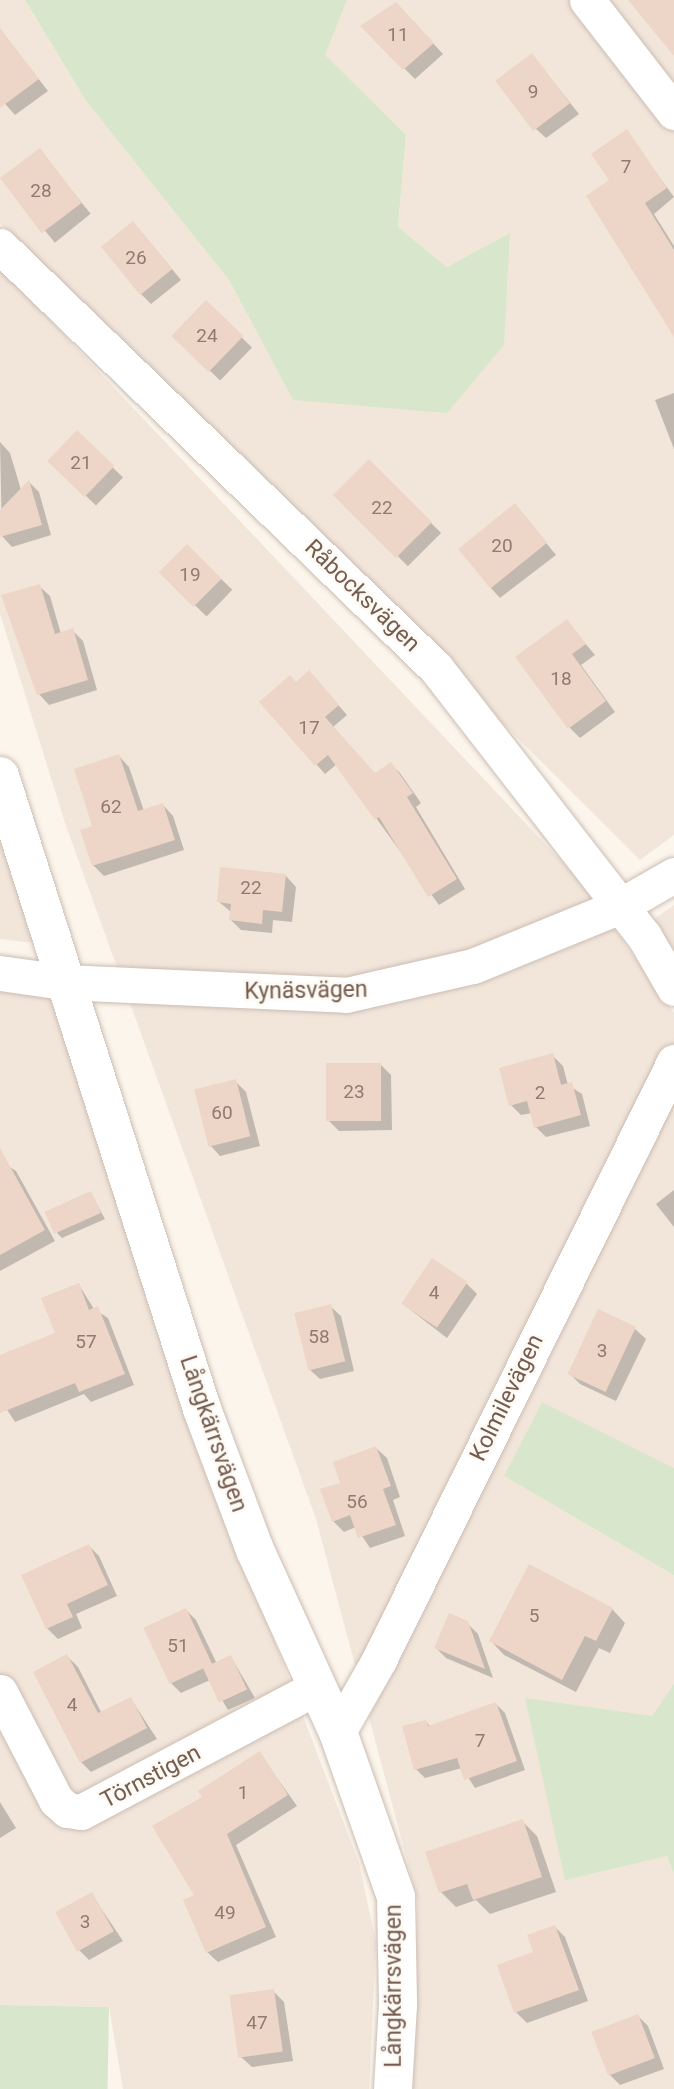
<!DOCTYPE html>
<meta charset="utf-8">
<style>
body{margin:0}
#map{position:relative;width:674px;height:2089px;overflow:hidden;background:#fbf5ec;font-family:Roboto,sans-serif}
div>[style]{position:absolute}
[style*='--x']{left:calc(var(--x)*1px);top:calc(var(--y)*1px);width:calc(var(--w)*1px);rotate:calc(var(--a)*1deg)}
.residential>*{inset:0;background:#f2e6db}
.green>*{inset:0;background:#d8e7cb;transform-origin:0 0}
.shadow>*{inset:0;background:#0003;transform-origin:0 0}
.building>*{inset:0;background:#edd5c7;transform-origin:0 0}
.roads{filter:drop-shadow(0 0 2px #ccbdb3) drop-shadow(0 0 2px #ccbdb3)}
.street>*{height:35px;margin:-17.5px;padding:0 17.5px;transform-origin:17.5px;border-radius:17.5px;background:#fff}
.secondary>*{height:38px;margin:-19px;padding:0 19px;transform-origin:19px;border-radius:19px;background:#fff}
span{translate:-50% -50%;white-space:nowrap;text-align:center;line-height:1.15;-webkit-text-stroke:5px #fdf9f3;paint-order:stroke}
.number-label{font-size:19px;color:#927a6e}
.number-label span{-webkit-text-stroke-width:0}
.street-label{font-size:23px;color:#745c51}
</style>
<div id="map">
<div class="residential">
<i style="clip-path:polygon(0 0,25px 0,86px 101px,229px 280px,293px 400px,510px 234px,447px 267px,398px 227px,406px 135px,324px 55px,347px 0,674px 0,674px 835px,640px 860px,0 223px)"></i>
<i style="clip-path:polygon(0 267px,583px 884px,674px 1013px,674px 2089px,413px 2089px,418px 1901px,316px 1519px,65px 823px,0 614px)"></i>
<i style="clip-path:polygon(0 783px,58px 946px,0 939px)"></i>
<i style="clip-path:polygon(674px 905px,674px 951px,654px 919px)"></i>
<i style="clip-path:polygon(0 984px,56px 992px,264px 1614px,359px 1863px,376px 1942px,369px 2089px,123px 2089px,109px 2007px,0 2005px)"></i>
</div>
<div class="green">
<i style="clip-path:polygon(25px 0,347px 0,325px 55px,406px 135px,398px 227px,447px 267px,510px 233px,504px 345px,447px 413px,293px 400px,229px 280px,86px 101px)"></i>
<i style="clip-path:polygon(542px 1402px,674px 1468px,674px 1575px,504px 1476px)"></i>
<i style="clip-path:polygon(674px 1684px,674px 1873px,667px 1856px,565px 1880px,525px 1698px,652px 1716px)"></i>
<i style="left:0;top:2005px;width:109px;height:84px;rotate:1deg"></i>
</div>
<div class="shadow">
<i style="clip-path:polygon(407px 15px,443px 54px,415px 79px,363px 27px)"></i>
<i style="clip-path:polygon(5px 36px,48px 91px,15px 115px,0 98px,0 40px)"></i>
<i style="clip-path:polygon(532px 55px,579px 114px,546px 138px,535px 128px)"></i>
<i style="clip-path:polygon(626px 132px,674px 197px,654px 214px,674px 246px,674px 330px,612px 181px)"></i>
<i style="left:39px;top:150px;width:82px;height:46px;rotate:51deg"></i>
<i style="clip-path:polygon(143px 234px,181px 280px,151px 304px,141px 294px)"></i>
<i style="left:206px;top:303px;width:64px;height:46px;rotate:44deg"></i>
<i style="clip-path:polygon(674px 393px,674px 449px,655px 400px)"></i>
<i style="left:77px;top:433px;width:64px;height:39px;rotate:44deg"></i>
<i style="clip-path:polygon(0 442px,10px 453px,21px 490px,29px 482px,39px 492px,51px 535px,12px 547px,2px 536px)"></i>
<i style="left:369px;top:461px;width:102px;height:47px;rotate:45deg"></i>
<i style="clip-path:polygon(515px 505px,556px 555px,500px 598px,490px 587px)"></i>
<i style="left:187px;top:546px;width:63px;height:37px;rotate:44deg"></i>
<i style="clip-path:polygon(39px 586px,50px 596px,61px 634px,72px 630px,83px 641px,97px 690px,49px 705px,39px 694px)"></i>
<i style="clip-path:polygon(567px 622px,595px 655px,581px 665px,615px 712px,580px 738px,570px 728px)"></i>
<i style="clip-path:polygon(318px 682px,347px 715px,333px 727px,375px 775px,391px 764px,400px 773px,421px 803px,416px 807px,465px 889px,439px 905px,337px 764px,325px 774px,261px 702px,296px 684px)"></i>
<i style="clip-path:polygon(119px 756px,129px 767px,144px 811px,163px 805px,173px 816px,184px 850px,104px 876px,93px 865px,94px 827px)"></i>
<i style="clip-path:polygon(286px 876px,296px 887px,292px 922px,273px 920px,272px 933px,241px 930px,231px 920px,231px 912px,218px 901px)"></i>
<i style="clip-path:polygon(552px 1055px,563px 1066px,568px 1085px,582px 1094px,590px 1126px,546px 1137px,536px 1127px,532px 1113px,521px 1115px,511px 1105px)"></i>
<i style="clip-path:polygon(380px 1064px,391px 1075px,392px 1130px,339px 1131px,329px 1121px)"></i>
<i style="clip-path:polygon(235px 1081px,246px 1092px,260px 1146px,220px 1156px,210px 1145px)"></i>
<i style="clip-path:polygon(0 1161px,16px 1171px,55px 1241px,0 1271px)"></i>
<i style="clip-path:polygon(674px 1190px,674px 1227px,656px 1204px)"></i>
<i style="clip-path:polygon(91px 1194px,105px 1219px,62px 1238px,57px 1233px)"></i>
<i style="clip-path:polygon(466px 1283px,477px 1294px,447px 1338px,403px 1304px)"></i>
<i style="clip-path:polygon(79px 1285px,94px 1309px,108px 1318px,134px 1385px,91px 1402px,84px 1394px,15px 1422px,0 1399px,0 1357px,58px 1334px)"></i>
<i style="clip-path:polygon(330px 1306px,341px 1316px,354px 1371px,320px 1379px,309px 1369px)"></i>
<i style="clip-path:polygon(599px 1311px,635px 1329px,646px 1339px,616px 1401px,580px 1384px,569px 1373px)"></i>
<i style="clip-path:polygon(376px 1448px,387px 1458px,400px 1497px,393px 1500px,405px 1536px,370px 1548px,356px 1527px,344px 1532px,333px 1521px)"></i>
<i style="clip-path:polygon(89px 1546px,99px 1556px,117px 1596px,76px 1614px,82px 1628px,58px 1639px,47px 1628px)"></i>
<i style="clip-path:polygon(612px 1609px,625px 1623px,610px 1653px,599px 1648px,576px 1692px,504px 1655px,491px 1641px)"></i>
<i style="clip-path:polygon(186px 1610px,196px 1620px,217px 1664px,231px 1657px,255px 1698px,228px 1710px,210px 1680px,181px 1693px,171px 1683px)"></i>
<i style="clip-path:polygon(467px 1623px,478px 1634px,493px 1678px,446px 1658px,436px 1648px)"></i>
<i style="clip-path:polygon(67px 1656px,78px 1667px,102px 1714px,131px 1699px,157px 1739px,91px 1772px,81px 1762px)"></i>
<i style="clip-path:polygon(496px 1704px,505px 1713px,525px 1770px,475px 1788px,462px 1768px,425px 1778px,416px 1769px,426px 1722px,431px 1727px)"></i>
<i style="clip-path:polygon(260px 1754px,297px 1806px,236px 1845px,276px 1937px,218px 1962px,207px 1952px,197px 1896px,204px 1797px)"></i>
<i style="clip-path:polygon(0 1802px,16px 1828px,0 1838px)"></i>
<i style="clip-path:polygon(522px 1821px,537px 1836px,556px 1892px,490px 1914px,476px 1900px,456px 1907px,441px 1892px)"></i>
<i style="clip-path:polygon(92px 1895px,123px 1941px,89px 1960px,79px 1950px)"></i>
<i style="clip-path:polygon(555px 1927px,565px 1937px,588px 2001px,527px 2023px,516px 2012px,499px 1966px,536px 1953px)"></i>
<i style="clip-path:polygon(273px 1991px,284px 2002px,293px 2061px,252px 2067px,241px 2057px)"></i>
<i style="clip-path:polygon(638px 2016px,648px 2026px,664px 2069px,620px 2085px,610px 2075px)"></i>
</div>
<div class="building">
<i style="clip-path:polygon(628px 0,674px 0,674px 56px)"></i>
<i style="clip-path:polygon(396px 2px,434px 43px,403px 70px,360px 26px)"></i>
<i style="clip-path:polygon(0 28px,39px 79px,0 108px)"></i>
<i style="left:532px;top:53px;width:63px;height:46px;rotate:53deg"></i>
<i style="clip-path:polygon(627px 129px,667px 188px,645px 203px,674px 250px,674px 337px,586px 196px,609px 180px,591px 154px)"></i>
<i style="left:40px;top:148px;width:69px;height:50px;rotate:53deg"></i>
<i style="left:133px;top:221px;width:62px;height:41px;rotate:51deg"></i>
<i style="left:206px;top:300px;width:52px;height:50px;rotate:44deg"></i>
<i style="left:77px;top:430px;width:52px;height:43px;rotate:44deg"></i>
<i style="left:369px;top:459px;width:89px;height:51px;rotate:45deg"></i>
<i style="clip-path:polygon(29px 480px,42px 525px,0 537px,0 510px)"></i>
<i style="left:515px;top:503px;width:51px;height:73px;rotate:51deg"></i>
<i style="left:187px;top:544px;width:49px;height:40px;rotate:45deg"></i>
<i style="clip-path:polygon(40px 584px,55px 634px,73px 628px,88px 680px,37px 695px,1px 595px)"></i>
<i style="clip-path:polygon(567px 619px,586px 644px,572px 654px,606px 701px,568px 729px,515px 657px)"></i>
<i style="clip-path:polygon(309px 670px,339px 705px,325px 717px,375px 773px,391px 762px,413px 793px,407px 797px,457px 879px,428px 897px,379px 817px,375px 820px,328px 755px,315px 766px,259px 702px,290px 675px,296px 682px)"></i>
<i style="clip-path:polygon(119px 754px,138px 811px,163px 803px,175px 840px,92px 866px,80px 830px,92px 826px,74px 769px)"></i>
<i style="clip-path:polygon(220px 867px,286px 874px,282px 912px,263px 910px,262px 924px,229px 920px,231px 904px,217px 902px)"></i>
<i style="clip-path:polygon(553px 1053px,561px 1085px,572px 1082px,581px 1115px,534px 1128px,527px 1101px,509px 1106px,499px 1068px)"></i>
<i style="left:326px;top:1063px;width:55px;height:58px"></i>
<i style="left:236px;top:1079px;width:59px;height:43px;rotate:76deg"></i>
<i style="clip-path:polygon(0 1148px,45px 1230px,0 1255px)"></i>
<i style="left:91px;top:1191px;width:24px;height:51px;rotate:66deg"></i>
<i style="left:432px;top:1258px;width:43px;height:55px;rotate:34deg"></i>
<i style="clip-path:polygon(79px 1283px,89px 1310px,98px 1306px,125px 1374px,79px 1392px,75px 1383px,0 1413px,0 1355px,55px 1333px,41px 1298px)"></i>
<i style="left:331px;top:1304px;width:59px;height:38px;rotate:76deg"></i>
<i style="left:598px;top:1309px;width:42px;height:72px;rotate:25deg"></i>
<i style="clip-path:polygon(376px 1446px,391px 1486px,383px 1489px,396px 1525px,358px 1538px,350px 1515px,332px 1522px,320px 1489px,340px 1483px,333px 1462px)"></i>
<i style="clip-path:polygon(89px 1544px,108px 1585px,67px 1604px,73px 1617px,46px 1629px,21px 1575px)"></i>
<i style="clip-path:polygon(529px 1564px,613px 1608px,596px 1641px,585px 1636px,562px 1680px,489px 1641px)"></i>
<i style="left:186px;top:1608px;width:62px;height:47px;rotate:65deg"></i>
<i style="clip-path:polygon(449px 1613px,468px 1621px,485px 1669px,434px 1648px)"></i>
<i style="clip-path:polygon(67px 1654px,98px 1713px,131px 1697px,147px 1728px,80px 1763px,33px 1672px)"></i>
<i style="left:231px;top:1655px;width:38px;height:31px;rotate:65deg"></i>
<i style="clip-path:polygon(496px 1702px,517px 1761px,464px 1780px,457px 1758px,414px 1770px,402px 1726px,426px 1720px,428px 1726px)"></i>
<i style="clip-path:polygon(260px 1751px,288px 1795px,227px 1834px,266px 1927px,206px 1953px,183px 1900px,194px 1895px,152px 1826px,202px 1797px,198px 1791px)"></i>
<i style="clip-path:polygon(523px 1819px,542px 1877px,473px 1900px,467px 1884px,439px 1893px,425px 1852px)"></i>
<i style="left:92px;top:1892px;width:45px;height:42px;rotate:61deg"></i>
<i style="clip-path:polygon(555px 1925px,579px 1990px,514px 2013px,497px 1965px,533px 1952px,527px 1935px)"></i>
<i style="left:274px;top:1989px;width:63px;height:45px;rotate:82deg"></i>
<i style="left:638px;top:2014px;width:47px;height:50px;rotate:69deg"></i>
</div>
<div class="roads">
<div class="street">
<i style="--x:587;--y:0;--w:142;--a:52.2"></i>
<i style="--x:0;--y:246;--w:607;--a:44.07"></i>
<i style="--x:436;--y:668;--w:339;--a:52.2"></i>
<i style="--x:644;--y:936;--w:60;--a:60"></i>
<i style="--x:0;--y:973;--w:65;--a:8"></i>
<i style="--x:64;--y:982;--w:282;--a:2.6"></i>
<i style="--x:346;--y:995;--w:130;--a:-12.9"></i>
<i style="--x:473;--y:966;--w:159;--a:-22.2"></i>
<i style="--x:620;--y:906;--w:62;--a:-29.9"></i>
<i style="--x:0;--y:1692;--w:122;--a:62.6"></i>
<i style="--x:56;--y:1800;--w:15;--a:42"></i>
<i style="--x:67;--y:1810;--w:14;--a:8"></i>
<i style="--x:81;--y:1812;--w:265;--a:-27.9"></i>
<i style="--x:338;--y:1732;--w:83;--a:-60.3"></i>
<i style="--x:379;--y:1660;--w:667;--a:-63.74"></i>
</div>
<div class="secondary">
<i style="--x:0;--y:776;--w:664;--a:72.3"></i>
<i style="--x:202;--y:1409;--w:151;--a:69.4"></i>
<i style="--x:255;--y:1550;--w:200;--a:65.5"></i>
<i style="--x:338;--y:1732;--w:175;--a:70.6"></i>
<i style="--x:396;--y:1897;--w:108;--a:88.9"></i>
<i style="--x:398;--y:2005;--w:84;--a:93.4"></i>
</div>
</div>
<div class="number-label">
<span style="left:398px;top:35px">11</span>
<span style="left:533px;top:92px">9</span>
<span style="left:626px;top:167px">7</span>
<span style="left:41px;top:191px">28</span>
<span style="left:136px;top:258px">26</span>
<span style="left:207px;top:336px">24</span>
<span style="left:81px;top:463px">21</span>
<span style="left:382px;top:508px">22</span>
<span style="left:502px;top:546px">20</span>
<span style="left:190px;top:575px">19</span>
<span style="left:561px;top:679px">18</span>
<span style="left:309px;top:728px">17</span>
<span style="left:111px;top:807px">62</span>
<span style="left:251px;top:888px">22</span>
<span style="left:354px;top:1092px">23</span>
<span style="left:540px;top:1093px">2</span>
<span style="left:222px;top:1113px">60</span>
<span style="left:434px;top:1293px">4</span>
<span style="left:319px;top:1337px">58</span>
<span style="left:86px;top:1342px">57</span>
<span style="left:602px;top:1351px">3</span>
<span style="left:357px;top:1502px">56</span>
<span style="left:534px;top:1616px">5</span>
<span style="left:178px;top:1646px">51</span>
<span style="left:72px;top:1705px">4</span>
<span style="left:480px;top:1741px">7</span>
<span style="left:243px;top:1793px">1</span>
<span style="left:225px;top:1913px">49</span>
<span style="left:85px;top:1922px">3</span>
<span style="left:257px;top:2023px">47</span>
</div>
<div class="street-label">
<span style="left:362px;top:596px;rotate:44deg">Råbocksvägen</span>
<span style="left:306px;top:991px;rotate:-1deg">Kynäsvägen</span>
<span style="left:507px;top:1398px;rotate:-64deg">Kolmilevägen</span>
<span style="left:213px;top:1434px;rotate:71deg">Långkärrsvägen</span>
<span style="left:151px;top:1777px;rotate:-28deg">Törnstigen</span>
<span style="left:394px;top:1986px;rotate:-90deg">Långkärrsvägen</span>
</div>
</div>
